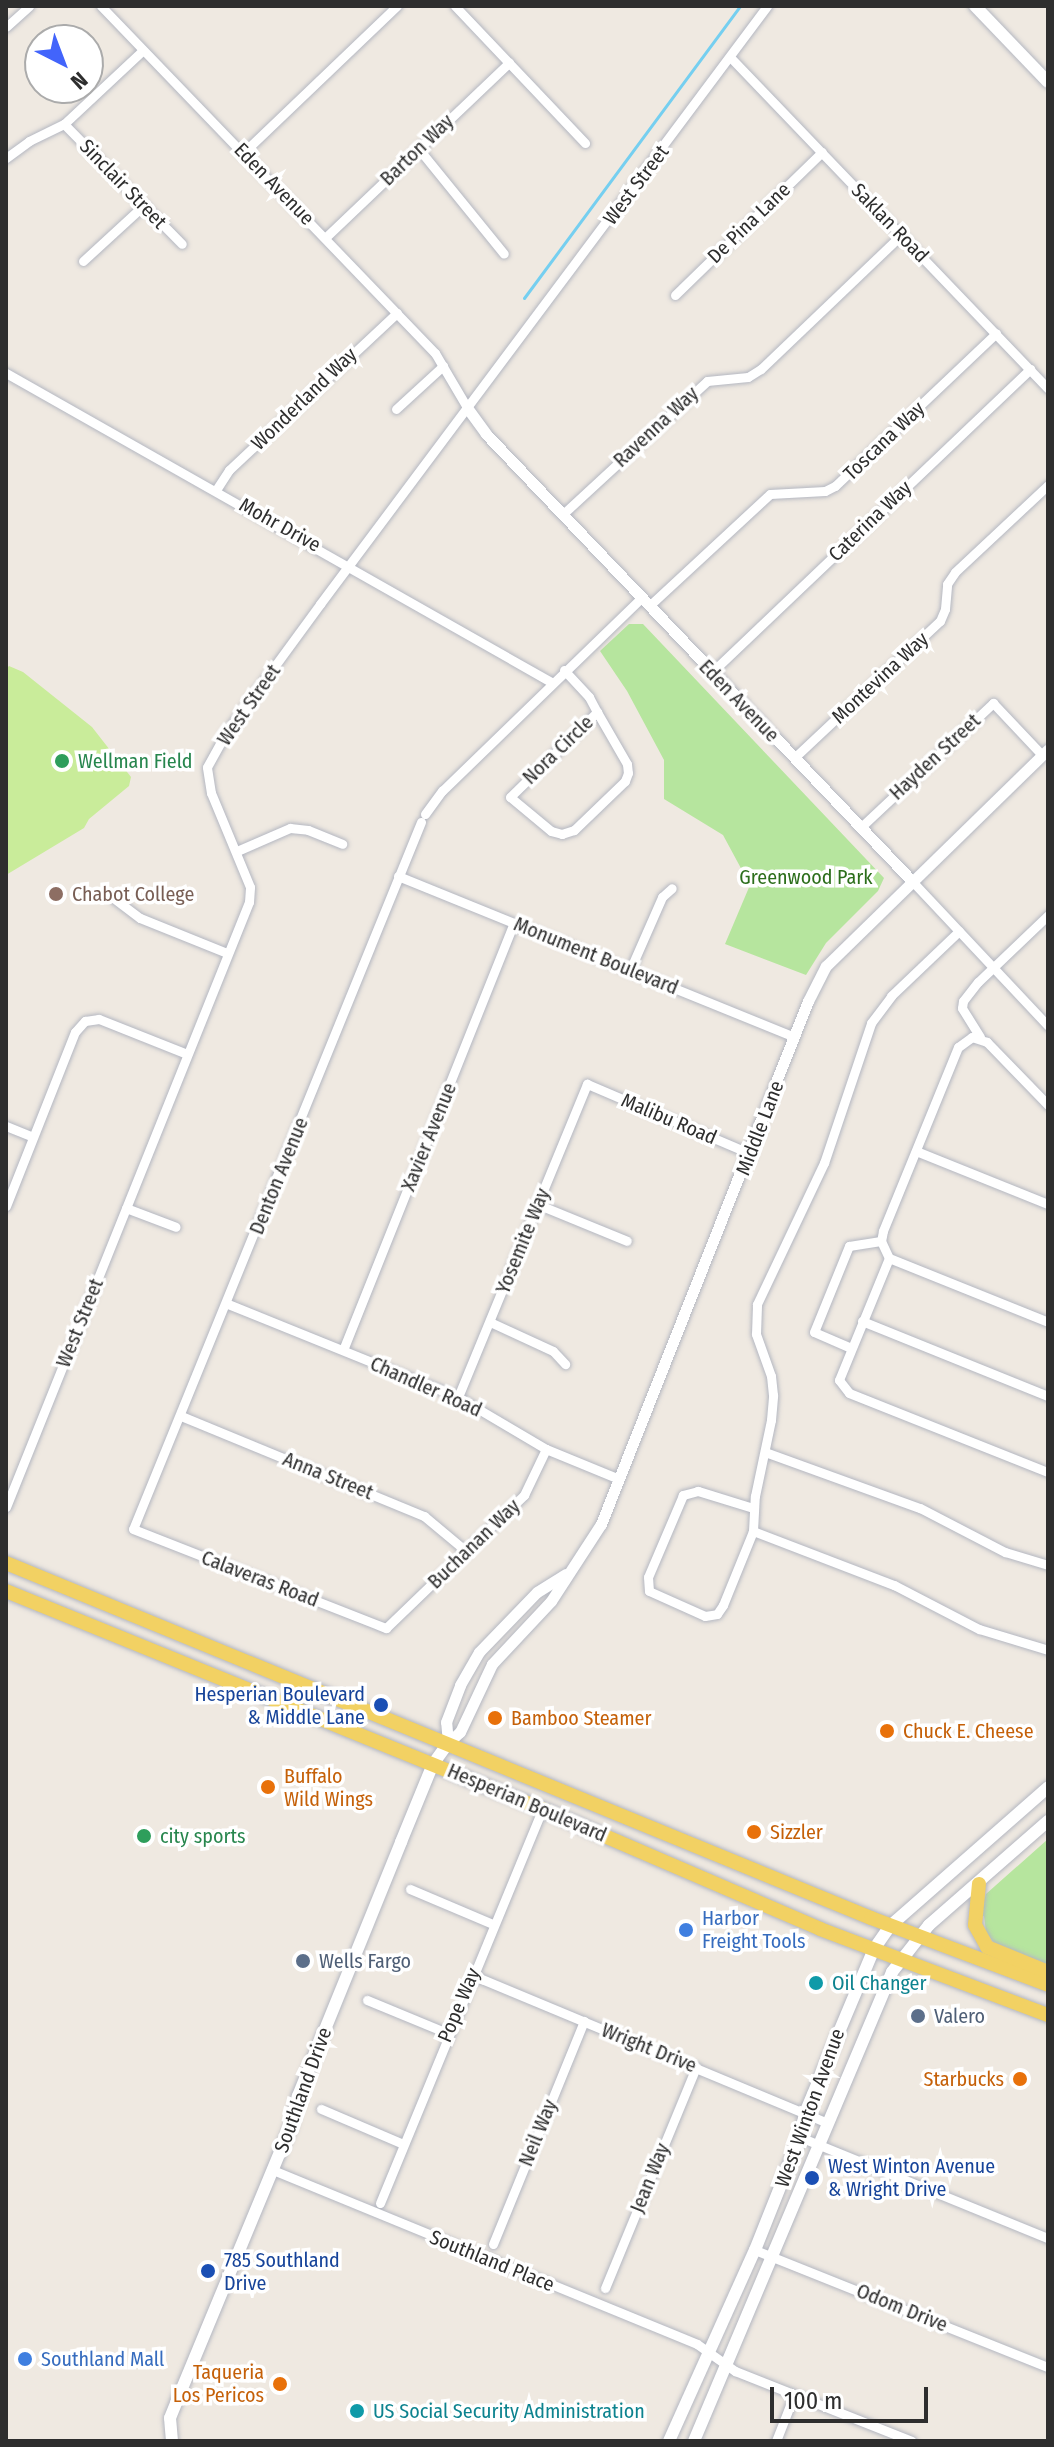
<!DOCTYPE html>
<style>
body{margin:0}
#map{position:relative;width:1054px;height:2447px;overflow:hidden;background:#efe9e1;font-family:"Fira Sans Condensed",sans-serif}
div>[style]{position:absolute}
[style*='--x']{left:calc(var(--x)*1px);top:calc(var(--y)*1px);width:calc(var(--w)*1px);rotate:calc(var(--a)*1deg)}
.green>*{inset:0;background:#b6e59e}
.pitch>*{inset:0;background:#c9ec9a}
.stream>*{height:3px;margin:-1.5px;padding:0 1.5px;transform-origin:1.5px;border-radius:1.5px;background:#75cff0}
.roads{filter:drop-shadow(0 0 2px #b4b7c1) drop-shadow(0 0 2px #b4b7c1)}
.minor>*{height:9px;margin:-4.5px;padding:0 4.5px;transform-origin:4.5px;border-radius:4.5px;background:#fff}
.tertiary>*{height:11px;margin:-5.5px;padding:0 5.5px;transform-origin:5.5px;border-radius:5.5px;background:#fff}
.secondary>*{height:12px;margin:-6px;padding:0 6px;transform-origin:6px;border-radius:6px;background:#fff}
.primary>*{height:14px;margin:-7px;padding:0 7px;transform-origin:7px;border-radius:7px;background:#f2d163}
.dots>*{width:22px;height:22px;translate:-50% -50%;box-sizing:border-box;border:4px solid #fff;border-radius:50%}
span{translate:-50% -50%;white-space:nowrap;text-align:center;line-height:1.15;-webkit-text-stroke:7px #fff;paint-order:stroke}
.street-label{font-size:20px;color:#2e2e2e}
.leisure-label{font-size:20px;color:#27864d}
.left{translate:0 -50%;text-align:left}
.park-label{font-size:20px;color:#2c6e1b}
.education-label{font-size:20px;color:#785e54}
.transit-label{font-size:20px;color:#164399}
.right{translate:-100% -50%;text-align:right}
.food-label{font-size:20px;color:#c56008}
.shop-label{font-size:20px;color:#366cbe}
.service-label{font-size:20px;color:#4e5e75}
.culture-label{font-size:20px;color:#0d838f}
.frame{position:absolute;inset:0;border:8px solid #2e2e2e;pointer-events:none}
.north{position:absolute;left:24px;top:24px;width:80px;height:80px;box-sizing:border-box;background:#fff;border:2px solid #ababab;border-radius:50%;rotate:138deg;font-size:22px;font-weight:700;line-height:32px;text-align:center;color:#2e2e2e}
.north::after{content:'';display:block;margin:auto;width:28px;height:36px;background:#4264fb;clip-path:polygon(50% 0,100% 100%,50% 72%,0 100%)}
.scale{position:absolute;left:770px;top:2387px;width:158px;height:36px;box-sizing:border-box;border:4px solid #2e2e2e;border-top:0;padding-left:10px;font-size:24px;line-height:28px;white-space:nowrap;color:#2e2e2e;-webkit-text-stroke:6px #fff;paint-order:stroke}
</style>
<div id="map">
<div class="green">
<i style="clip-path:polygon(629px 624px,643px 624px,884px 878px,878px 891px,826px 943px,806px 975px,725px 944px,750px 885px,723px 835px,664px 799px,664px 760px,627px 691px,600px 651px)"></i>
<i style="clip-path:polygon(1048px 1839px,1048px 1966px,994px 1943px,986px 1932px,984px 1916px,979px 1915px,986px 1894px)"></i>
</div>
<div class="pitch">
<i style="clip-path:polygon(9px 666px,23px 672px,92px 727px,131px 777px,129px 786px,89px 819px,84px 828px,6px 875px,6px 669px)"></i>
</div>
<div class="stream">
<i style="--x:524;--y:298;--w:363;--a:-53.5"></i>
</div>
<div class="roads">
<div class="minor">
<i style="--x:101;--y:6;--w:482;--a:46.1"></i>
<i style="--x:435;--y:353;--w:65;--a:59.5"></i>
<i style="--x:455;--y:6;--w:189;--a:46.5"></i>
<i style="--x:6;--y:27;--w:31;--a:-42"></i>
<i style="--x:731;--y:58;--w:458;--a:46.2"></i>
<i style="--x:64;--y:124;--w:168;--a:45.5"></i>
<i style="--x:418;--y:148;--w:136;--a:50.9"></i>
<i style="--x:243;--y:153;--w:213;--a:-43.7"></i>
<i style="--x:6;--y:158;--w:29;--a:-36"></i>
<i style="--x:29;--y:141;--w:39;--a:-26"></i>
<i style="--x:64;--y:124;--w:108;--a:-43.1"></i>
<i style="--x:326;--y:237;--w:253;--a:-43.6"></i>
<i style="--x:83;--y:261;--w:83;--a:-42.6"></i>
<i style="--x:675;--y:295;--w:205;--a:-44.2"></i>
<i style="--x:6;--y:373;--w:627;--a:29.55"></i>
<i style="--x:396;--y:409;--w:64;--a:-42.5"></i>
<i style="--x:216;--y:490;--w:24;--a:-57"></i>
<i style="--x:229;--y:470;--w:230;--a:-43.1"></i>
<i style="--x:563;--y:514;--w:196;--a:-42.7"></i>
<i style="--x:707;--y:381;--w:41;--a:-5.6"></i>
<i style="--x:748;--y:377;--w:15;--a:-32"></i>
<i style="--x:761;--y:369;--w:194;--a:-43.7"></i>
<i style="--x:649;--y:606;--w:165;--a:-42.8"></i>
<i style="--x:770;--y:494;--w:55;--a:-3.1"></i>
<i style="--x:825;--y:491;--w:11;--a:-27"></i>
<i style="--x:835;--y:486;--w:222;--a:-43.5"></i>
<i style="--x:564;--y:670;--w:37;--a:47"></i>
<i style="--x:589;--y:697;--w:17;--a:62"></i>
<i style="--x:597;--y:712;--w:60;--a:60"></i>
<i style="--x:627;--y:764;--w:9;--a:84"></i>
<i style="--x:628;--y:773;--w:9;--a:111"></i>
<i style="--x:625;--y:781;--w:71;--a:136.1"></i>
<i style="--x:574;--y:830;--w:13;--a:162"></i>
<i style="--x:562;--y:834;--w:11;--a:-165"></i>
<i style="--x:551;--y:831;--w:53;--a:-140.3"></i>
<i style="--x:510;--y:797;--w:122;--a:-44.3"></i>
<i style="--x:711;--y:673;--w:441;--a:-43.6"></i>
<i style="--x:794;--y:758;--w:200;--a:-43.2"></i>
<i style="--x:940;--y:621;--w:13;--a:-67"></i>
<i style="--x:945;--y:609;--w:25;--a:-85"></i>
<i style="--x:947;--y:584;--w:14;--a:-56"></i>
<i style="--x:955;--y:572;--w:127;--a:-43.1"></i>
<i style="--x:425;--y:814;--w:29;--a:-54"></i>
<i style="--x:442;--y:791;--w:277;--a:-44.1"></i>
<i style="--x:421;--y:822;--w:763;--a:112.16"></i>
<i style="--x:133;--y:1529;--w:272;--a:21.4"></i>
<i style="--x:386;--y:1628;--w:192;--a:-43.9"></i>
<i style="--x:524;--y:1495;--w:51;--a:-64.4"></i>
<i style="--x:860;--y:828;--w:183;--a:-43.2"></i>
<i style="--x:993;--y:703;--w:71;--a:46.7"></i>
<i style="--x:237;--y:851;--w:58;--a:-23.5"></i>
<i style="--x:290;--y:828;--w:18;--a:6"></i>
<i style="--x:308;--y:830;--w:37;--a:22"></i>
<i style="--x:398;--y:876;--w:427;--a:22.1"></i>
<i style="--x:911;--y:880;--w:200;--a:46.8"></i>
<i style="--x:112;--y:897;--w:35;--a:37"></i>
<i style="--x:140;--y:918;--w:94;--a:21.9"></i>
<i style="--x:630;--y:970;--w:80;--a:-66.3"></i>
<i style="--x:662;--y:897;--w:13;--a:-42"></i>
<i style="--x:980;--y:1037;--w:34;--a:-122"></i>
<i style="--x:962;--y:1008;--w:7;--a:-82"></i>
<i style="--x:963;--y:1001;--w:24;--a:-52"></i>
<i style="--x:978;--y:982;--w:97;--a:-43.7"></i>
<i style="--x:1048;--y:1105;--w:88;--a:-134.1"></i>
<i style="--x:987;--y:1042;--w:16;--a:-162"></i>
<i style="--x:972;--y:1037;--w:17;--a:144"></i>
<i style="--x:958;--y:1047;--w:199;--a:112.2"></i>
<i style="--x:883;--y:1231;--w:10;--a:101"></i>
<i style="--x:881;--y:1241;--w:19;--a:65"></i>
<i style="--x:889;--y:1258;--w:132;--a:112.3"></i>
<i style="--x:839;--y:1380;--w:16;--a:52"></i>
<i style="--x:849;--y:1393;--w:214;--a:21.7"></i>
<i style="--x:6;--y:1126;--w:29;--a:22"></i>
<i style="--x:916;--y:1151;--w:142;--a:21.9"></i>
<i style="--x:537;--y:1204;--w:97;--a:22.3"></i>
<i style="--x:6;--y:1206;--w:187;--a:-68.4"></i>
<i style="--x:75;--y:1032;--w:15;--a:-48"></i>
<i style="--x:85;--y:1021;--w:14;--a:-8"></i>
<i style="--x:99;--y:1019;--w:95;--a:21.7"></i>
<i style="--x:126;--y:1208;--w:53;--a:20.8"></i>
<i style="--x:889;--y:1258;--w:171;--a:21.9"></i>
<i style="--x:228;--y:1304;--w:248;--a:22"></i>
<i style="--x:458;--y:1397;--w:102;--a:30.6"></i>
<i style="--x:546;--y:1449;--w:79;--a:22.3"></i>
<i style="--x:862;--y:1321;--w:201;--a:22"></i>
<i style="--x:490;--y:1322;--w:69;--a:24.7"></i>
<i style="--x:553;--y:1351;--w:18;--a:47"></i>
<i style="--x:851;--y:1348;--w:40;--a:-156.6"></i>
<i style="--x:814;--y:1332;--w:93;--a:-67.9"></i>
<i style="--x:849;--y:1246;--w:32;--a:-9"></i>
<i style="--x:343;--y:1350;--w:460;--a:-68.2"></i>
<i style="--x:458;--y:1397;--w:339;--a:-67.6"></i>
<i style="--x:587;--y:1084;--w:178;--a:23.1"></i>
<i style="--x:181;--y:1416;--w:263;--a:22.4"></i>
<i style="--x:424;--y:1516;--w:56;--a:39.9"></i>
<i style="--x:765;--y:1452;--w:165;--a:19.9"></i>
<i style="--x:920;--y:1508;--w:96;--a:27.4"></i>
<i style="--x:1005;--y:1552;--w:45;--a:16.8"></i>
<i style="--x:6;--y:1507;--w:652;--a:-68.12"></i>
<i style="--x:249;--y:902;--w:15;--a:-86"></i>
<i style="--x:250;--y:887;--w:102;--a:-112.5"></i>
<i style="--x:211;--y:793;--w:26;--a:-99"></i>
<i style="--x:207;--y:767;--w:38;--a:-61"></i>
<i style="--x:225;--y:734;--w:161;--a:-53.8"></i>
<i style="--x:320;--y:604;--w:747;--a:-53.22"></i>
<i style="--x:753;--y:1508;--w:58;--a:-162.8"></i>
<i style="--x:698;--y:1491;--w:16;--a:165"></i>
<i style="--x:683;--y:1495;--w:89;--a:113.1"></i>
<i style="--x:648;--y:1577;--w:14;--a:86"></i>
<i style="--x:649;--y:1591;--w:61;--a:24.1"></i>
<i style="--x:705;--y:1616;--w:12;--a:-9"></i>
<i style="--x:717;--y:1614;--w:11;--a:-56"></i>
<i style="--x:723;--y:1605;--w:80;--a:-67.9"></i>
<i style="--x:753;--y:1531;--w:35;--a:-87"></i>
<i style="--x:755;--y:1496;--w:78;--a:-78.1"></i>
<i style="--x:771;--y:1420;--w:25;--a:-85"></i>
<i style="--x:773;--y:1395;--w:19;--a:-96"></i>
<i style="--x:771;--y:1376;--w:45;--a:-109.7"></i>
<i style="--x:756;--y:1334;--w:30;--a:-88"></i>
<i style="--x:757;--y:1304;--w:156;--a:-64.6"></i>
<i style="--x:824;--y:1163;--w:148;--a:-71.4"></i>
<i style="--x:871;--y:1023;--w:34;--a:-53"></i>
<i style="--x:891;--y:996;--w:94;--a:-43.7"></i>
<i style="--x:753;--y:1531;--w:151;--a:21"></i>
<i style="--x:894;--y:1585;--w:96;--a:27.4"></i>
<i style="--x:979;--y:1629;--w:72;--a:16.9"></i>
<i style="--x:410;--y:1889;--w:90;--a:22.9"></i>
<i style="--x:472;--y:1975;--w:383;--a:22.6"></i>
<i style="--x:367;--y:2000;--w:87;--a:22.4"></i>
<i style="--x:321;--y:2109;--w:89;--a:23.1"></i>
<i style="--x:800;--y:2137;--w:268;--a:22.2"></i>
<i style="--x:273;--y:2170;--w:458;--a:22.3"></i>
<i style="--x:697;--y:2344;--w:47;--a:35.4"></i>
<i style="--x:735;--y:2371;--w:190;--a:21.6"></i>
<i style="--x:380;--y:2203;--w:426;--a:-67.6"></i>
<i style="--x:493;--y:2244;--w:241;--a:-67.8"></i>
<i style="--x:755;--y:2250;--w:315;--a:21.8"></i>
<i style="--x:605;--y:2288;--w:239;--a:-67.6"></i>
<i style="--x:776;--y:2441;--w:49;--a:-68.6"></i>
</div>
<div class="tertiary">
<i style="--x:468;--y:409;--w:31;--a:54"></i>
<i style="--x:486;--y:434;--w:616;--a:46.38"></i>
<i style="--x:448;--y:1743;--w:16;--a:-43"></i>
<i style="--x:460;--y:1732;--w:75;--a:-64.8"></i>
<i style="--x:492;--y:1664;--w:86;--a:-46.9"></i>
<i style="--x:551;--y:1601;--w:92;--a:-57"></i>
<i style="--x:601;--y:1524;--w:562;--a:-68.41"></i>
<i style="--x:808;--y:1001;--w:39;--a:-63"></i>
<i style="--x:826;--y:966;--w:310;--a:-44.3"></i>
<i style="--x:448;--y:1743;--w:21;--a:-95"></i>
<i style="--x:446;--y:1722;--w:40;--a:-69"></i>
<i style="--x:460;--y:1685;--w:38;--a:-60"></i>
<i style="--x:479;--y:1652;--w:83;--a:-46"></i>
<i style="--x:537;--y:1592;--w:34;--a:-32"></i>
</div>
<div class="secondary">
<i style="--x:975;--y:6;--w:105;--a:46.2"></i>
<i style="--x:172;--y:2441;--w:23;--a:-95"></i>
<i style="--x:170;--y:2418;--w:16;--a:-68"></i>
<i style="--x:176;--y:2403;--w:300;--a:-67.5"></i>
<i style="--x:291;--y:2126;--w:31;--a:-77"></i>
<i style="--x:298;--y:2096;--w:274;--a:-67.9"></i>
<i style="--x:401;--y:1842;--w:84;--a:-67.7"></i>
<i style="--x:433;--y:1764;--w:26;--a:-54"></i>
<i style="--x:669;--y:2441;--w:209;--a:-65.8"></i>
<i style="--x:755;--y:2250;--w:122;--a:-68.3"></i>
<i style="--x:800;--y:2137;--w:25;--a:-78"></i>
<i style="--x:805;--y:2113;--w:178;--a:-67.2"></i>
<i style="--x:874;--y:1949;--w:28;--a:-55"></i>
<i style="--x:890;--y:1926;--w:210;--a:-41.3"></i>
<i style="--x:694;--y:2441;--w:509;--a:-67.11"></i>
<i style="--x:892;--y:1972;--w:60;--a:-51.8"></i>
<i style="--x:929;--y:1925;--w:158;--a:-41.2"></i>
</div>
<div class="primary">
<i style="--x:6;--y:1563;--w:935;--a:22.31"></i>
<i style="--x:871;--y:1918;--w:189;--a:20.7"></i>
<i style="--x:6;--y:1591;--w:579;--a:22.13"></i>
<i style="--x:542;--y:1809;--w:303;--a:23.3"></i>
<i style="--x:820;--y:1929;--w:244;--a:20.7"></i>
<i style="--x:979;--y:1884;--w:41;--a:95.6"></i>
<i style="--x:975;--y:1925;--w:25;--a:61"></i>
<i style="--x:987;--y:1947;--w:66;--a:22.3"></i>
</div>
</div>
<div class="dots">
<i style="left:62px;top:761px;background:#2e9e5b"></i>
<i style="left:56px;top:894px;background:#8d6e63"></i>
<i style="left:381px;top:1705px;background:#1a4fb4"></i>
<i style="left:495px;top:1718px;background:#e8710a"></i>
<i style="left:887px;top:1731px;background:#e8710a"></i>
<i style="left:268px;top:1787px;background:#e8710a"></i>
<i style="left:754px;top:1832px;background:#e8710a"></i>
<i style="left:144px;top:1836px;background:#2e9e5b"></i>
<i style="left:686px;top:1930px;background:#3f7fe0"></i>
<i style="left:303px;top:1961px;background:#5c6f8a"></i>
<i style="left:816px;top:1983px;background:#0f9aa8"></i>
<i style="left:918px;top:2016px;background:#5c6f8a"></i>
<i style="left:1020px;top:2079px;background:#e8710a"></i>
<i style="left:812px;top:2178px;background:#1a4fb4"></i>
<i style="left:208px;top:2271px;background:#1a4fb4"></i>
<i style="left:25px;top:2359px;background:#3f7fe0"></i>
<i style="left:280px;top:2384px;background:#e8710a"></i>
<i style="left:357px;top:2411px;background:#0f9aa8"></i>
</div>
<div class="street-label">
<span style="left:417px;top:150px;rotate:-44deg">Barton Way</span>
<span style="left:123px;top:184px;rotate:46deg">Sinclair Street</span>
<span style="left:274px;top:184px;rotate:46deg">Eden Avenue</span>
<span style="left:636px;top:185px;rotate:-53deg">West Street</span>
<span style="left:749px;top:223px;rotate:-44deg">De Pina Lane</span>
<span style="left:890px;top:223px;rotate:46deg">Saklan Road</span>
<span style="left:304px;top:399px;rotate:-44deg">Wonderland Way</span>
<span style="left:656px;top:427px;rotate:-43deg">Ravenna Way</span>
<span style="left:884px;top:441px;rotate:-44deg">Toscana Way</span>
<span style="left:870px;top:521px;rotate:-44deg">Caterina Way</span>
<span style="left:280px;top:525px;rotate:29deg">Mohr Drive</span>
<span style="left:880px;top:678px;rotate:-43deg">Montevina Way</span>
<span style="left:739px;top:701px;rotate:46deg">Eden Avenue</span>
<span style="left:249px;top:705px;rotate:-55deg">West Street</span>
<span style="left:558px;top:750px;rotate:-44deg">Nora Circle</span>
<span style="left:935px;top:757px;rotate:-43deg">Hayden Street</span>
<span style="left:596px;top:956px;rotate:22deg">Monument Boulevard</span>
<span style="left:669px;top:1119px;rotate:23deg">Malibu Road</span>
<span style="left:760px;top:1128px;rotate:-69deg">Middle Lane</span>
<span style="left:429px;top:1137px;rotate:-68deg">Xavier Avenue</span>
<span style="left:279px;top:1176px;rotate:-68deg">Denton Avenue</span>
<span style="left:523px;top:1241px;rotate:-68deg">Yosemite Way</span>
<span style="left:80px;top:1323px;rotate:-68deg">West Street</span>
<span style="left:426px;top:1387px;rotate:24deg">Chandler Road</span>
<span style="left:328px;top:1476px;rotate:22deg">Anna Street</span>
<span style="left:474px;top:1544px;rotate:-44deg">Buchanan Way</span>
<span style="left:260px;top:1579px;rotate:21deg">Calaveras Road</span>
<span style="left:527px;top:1803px;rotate:23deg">Hesperian Boulevard</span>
<span style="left:459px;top:2005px;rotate:-67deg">Pope Way</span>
<span style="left:649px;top:2048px;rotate:22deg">Wright Drive</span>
<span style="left:303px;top:2090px;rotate:-70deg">Southland Drive</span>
<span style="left:810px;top:2108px;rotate:-70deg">West Winton Avenue</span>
<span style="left:538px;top:2133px;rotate:-68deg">Neil Way</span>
<span style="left:650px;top:2178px;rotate:-68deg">Jean Way</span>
<span style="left:492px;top:2261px;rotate:22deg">Southland Place</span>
<span style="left:902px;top:2308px;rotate:22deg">Odom Drive</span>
</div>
<div class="leisure-label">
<span class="left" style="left:78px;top:761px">Wellman Field</span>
<span class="left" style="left:160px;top:1836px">city sports</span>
</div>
<div class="park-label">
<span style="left:806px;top:877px">Greenwood Park</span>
</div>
<div class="education-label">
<span class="left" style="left:72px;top:894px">Chabot College</span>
</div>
<div class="transit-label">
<span class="right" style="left:365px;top:1706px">Hesperian Boulevard<br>&amp; Middle Lane</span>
<span class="left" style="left:828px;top:2178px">West Winton Avenue<br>&amp; Wright Drive</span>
<span class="left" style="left:224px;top:2272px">785 Southland<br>Drive</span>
</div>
<div class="food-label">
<span class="left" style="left:511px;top:1718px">Bamboo Steamer</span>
<span class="left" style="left:903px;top:1731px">Chuck E. Cheese</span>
<span class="left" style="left:284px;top:1788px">Buffalo<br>Wild Wings</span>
<span class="left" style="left:770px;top:1832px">Sizzler</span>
<span class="right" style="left:1004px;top:2079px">Starbucks</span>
<span class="right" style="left:264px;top:2384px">Taqueria<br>Los Pericos</span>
</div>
<div class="shop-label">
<span class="left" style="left:702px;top:1930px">Harbor<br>Freight Tools</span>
<span class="left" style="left:41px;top:2359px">Southland Mall</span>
</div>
<div class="service-label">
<span class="left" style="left:319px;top:1961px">Wells Fargo</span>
<span class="left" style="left:934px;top:2016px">Valero</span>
</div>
<div class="culture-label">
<span class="left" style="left:832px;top:1983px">Oil Changer</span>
<span class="left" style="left:373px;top:2411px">US Social Security Administration</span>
</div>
<div class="frame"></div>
<div class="north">N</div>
<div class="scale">100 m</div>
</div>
